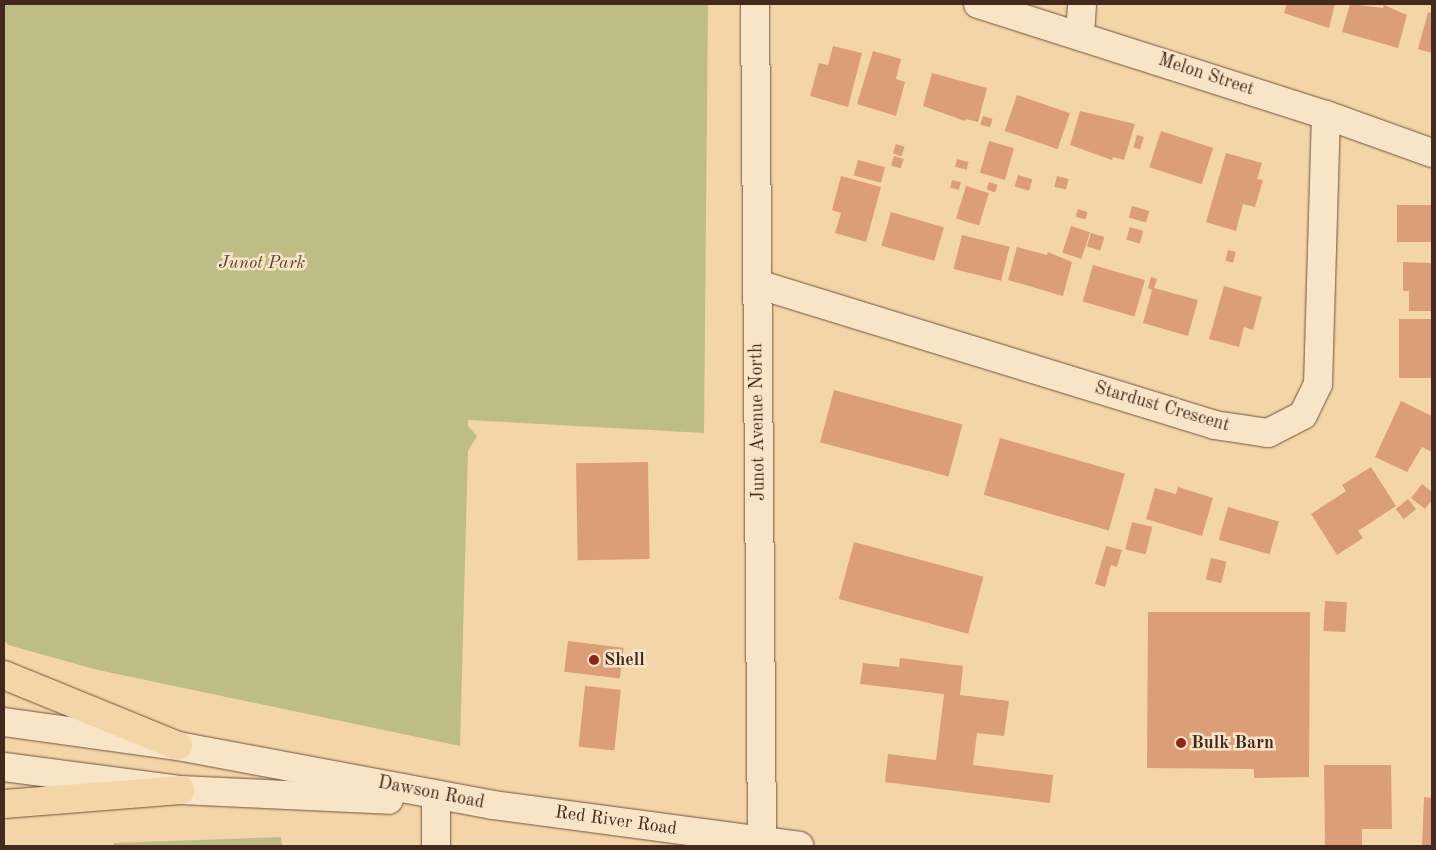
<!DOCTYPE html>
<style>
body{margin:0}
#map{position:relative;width:1436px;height:850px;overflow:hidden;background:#f4d5a7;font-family:"Old Standard TT",serif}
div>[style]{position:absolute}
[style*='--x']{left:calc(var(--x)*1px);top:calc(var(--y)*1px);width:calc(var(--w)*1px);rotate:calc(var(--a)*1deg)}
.green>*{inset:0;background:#bebd85}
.building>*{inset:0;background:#dc9e79;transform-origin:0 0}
.roads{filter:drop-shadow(0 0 1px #6f5340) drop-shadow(0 0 1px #6f5340)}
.minor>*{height:28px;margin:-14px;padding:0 14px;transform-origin:14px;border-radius:14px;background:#f8e4c6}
.secondary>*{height:28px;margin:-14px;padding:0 14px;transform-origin:14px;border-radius:14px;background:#f8e4c6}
.trunk>*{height:28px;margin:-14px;padding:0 14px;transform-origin:14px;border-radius:14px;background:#f4d5a7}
.dots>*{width:14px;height:14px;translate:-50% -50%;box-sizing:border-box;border:2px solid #f8e4c6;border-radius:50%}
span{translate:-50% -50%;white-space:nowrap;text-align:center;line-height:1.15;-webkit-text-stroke:5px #f8e4c6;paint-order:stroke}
.street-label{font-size:18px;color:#43281e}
.park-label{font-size:18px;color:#5c4633;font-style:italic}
.poi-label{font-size:18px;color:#43281e;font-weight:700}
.left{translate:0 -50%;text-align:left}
.frame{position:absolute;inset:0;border:5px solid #43281e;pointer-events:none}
</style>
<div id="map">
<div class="green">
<i style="clip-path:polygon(4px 4px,708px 4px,704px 433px,468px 420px,468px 426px,477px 436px,468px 451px,460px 746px,98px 670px,8px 645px,4px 640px)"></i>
<i style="clip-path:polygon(281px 837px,282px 846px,115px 846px,113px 843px)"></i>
</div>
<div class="building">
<i style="clip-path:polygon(1287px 4px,1335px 4px,1329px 28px,1284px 13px)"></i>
<i style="clip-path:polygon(1350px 4px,1383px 8px,1384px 5px,1407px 15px,1398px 48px,1342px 32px)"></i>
<i style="clip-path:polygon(1428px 12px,1432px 13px,1432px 53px,1418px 49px)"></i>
<i style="clip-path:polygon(833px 46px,862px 53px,848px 107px,810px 96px,819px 63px,828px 65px)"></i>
<i style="clip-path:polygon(873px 51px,901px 59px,896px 79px,905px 82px,896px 116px,857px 104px)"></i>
<i style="clip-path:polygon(932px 73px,987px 88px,978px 122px,966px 119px,965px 121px,923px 106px)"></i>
<i style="left:1017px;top:95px;width:56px;height:38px;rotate:19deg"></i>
<i style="clip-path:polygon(1080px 111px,1135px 124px,1124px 160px,1113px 157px,1112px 160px,1070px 145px)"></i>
<i style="left:983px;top:116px;width:10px;height:9px;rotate:17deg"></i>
<i style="left:1161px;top:131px;width:55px;height:38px;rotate:18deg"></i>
<i style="left:1137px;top:135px;width:7px;height:13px;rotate:16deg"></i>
<i style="left:989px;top:141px;width:26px;height:33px;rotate:16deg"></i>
<i style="left:896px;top:144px;width:9px;height:10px;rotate:18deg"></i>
<i style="clip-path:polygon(1226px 153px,1262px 163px,1257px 179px,1263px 180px,1255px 207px,1243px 204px,1236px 231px,1206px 222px)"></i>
<i style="left:894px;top:156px;width:10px;height:10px;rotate:17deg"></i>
<i style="left:957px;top:159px;width:12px;height:8px;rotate:14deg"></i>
<i style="left:858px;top:160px;width:28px;height:16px;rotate:15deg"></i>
<i style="left:1018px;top:175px;width:15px;height:12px;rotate:16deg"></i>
<i style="clip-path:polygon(841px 176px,881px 187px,866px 242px,835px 233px,841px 213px,832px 210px)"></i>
<i style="left:1057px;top:176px;width:12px;height:11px;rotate:14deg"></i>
<i style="left:952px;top:180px;width:9px;height:8px;rotate:13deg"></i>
<i style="left:989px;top:182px;width:9px;height:8px;rotate:18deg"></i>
<i style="left:966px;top:186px;width:24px;height:34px;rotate:17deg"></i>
<i style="left:1397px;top:205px;width:35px;height:37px"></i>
<i style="left:1132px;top:206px;width:18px;height:12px;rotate:16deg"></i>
<i style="left:1078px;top:209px;width:10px;height:8px;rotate:17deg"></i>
<i style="left:891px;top:212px;width:55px;height:35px;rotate:16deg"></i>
<i style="left:1071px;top:226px;width:20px;height:28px;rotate:18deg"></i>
<i style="left:1130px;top:227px;width:14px;height:13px;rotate:17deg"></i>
<i style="left:1091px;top:233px;width:14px;height:14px;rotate:17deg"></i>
<i style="left:962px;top:235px;width:49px;height:35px;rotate:14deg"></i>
<i style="clip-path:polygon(1017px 247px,1047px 255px,1048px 252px,1072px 262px,1063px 296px,1008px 280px)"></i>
<i style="left:1228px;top:250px;width:8px;height:11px;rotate:14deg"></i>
<i style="clip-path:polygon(1403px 262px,1432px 263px,1432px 311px,1409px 311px,1409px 291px,1403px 291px)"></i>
<i style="left:1093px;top:265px;width:54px;height:38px;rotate:16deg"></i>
<i style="clip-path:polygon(1151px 277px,1157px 279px,1154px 288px,1198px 300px,1188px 336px,1143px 323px,1152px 290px,1148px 288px)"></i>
<i style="clip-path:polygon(1224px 286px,1262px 297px,1253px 330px,1244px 327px,1239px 347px,1209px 339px)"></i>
<i style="left:1399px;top:319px;width:33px;height:59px"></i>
<i style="left:834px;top:390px;width:133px;height:54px;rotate:15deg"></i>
<i style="clip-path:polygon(1401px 401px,1432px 416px,1432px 452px,1422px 447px,1407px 472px,1375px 457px)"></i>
<i style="left:1000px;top:438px;width:130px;height:59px;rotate:16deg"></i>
<i style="left:648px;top:462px;width:97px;height:72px;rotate:89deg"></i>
<i style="clip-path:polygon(1371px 467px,1396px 506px,1358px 531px,1363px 538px,1337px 555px,1311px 514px,1346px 491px,1342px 485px)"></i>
<i style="clip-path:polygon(1422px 484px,1432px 492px,1432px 500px,1425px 509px,1411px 498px)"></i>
<i style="clip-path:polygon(1178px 487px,1213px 498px,1202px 536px,1146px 519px,1155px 488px,1176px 494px)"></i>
<i style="left:1408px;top:499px;width:13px;height:16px;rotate:51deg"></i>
<i style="left:1228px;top:507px;width:53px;height:34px;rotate:16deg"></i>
<i style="left:1132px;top:522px;width:21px;height:28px;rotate:14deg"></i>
<i style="left:854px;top:542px;width:134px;height:59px;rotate:15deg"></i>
<i style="clip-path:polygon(1106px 546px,1122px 550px,1117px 567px,1111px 565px,1105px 587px,1095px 584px)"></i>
<i style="left:1211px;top:558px;width:16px;height:22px;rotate:14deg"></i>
<i style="left:1325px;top:601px;width:22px;height:30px;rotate:3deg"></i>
<i style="clip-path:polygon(1148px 612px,1310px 612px,1309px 777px,1254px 778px,1254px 769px,1147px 768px)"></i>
<i style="left:568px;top:641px;width:56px;height:31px;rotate:7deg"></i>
<i style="clip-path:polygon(900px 658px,963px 666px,960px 695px,1009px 701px,1004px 736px,977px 733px,973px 765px,1053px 775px,1050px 803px,885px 782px,888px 754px,936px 760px,944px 694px,860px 684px,863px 663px,899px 667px)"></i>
<i style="left:585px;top:686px;width:36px;height:61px;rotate:6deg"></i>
<i style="clip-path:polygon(1324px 765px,1391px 765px,1392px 829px,1362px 829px,1362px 846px,1325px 846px)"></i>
<i style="clip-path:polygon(1424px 797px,1432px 798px,1432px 846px,1422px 846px)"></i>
</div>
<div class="roads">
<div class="minor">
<i style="--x:978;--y:4;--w:365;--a:17.7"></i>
<i style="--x:1326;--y:115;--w:113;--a:19.7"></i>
<i style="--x:1080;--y:34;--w:30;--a:-86"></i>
<i style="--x:757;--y:284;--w:478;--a:17.1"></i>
<i style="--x:1214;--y:425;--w:55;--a:8.4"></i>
<i style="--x:1268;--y:433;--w:39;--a:-27"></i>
<i style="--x:1303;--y:415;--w:34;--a:-64"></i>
<i style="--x:1318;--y:384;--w:269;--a:-88.3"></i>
<i style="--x:436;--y:846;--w:44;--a:-90"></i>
</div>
<div class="secondary">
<i style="--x:755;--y:4;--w:842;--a:89.52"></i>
<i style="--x:4;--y:722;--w:176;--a:7.9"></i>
<i style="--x:178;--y:746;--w:320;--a:10.6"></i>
<i style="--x:493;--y:805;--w:309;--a:7.6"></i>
<i style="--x:4;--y:767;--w:177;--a:7.4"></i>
<i style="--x:180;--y:790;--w:209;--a:2.7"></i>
</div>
<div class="trunk">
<i style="--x:4;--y:675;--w:188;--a:22.2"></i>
<i style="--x:4;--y:804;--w:177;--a:-4.5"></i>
</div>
</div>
<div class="dots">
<i style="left:594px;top:660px;background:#8f2418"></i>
<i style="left:1181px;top:743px;background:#8f2418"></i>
</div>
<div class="street-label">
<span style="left:1206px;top:75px;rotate:18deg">Melon Street</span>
<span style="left:1162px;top:407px;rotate:16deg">Stardust Crescent</span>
<span style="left:758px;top:422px;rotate:-91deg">Junot Avenue North</span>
<span style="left:431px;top:793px;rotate:11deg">Dawson Road</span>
<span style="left:616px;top:821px;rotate:8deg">Red River Road</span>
</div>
<div class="park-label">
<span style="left:262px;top:263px">Junot Park</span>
</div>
<div class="poi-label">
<span class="left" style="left:604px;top:660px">Shell</span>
<span class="left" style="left:1191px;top:743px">Bulk Barn</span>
</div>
<div class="frame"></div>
</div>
